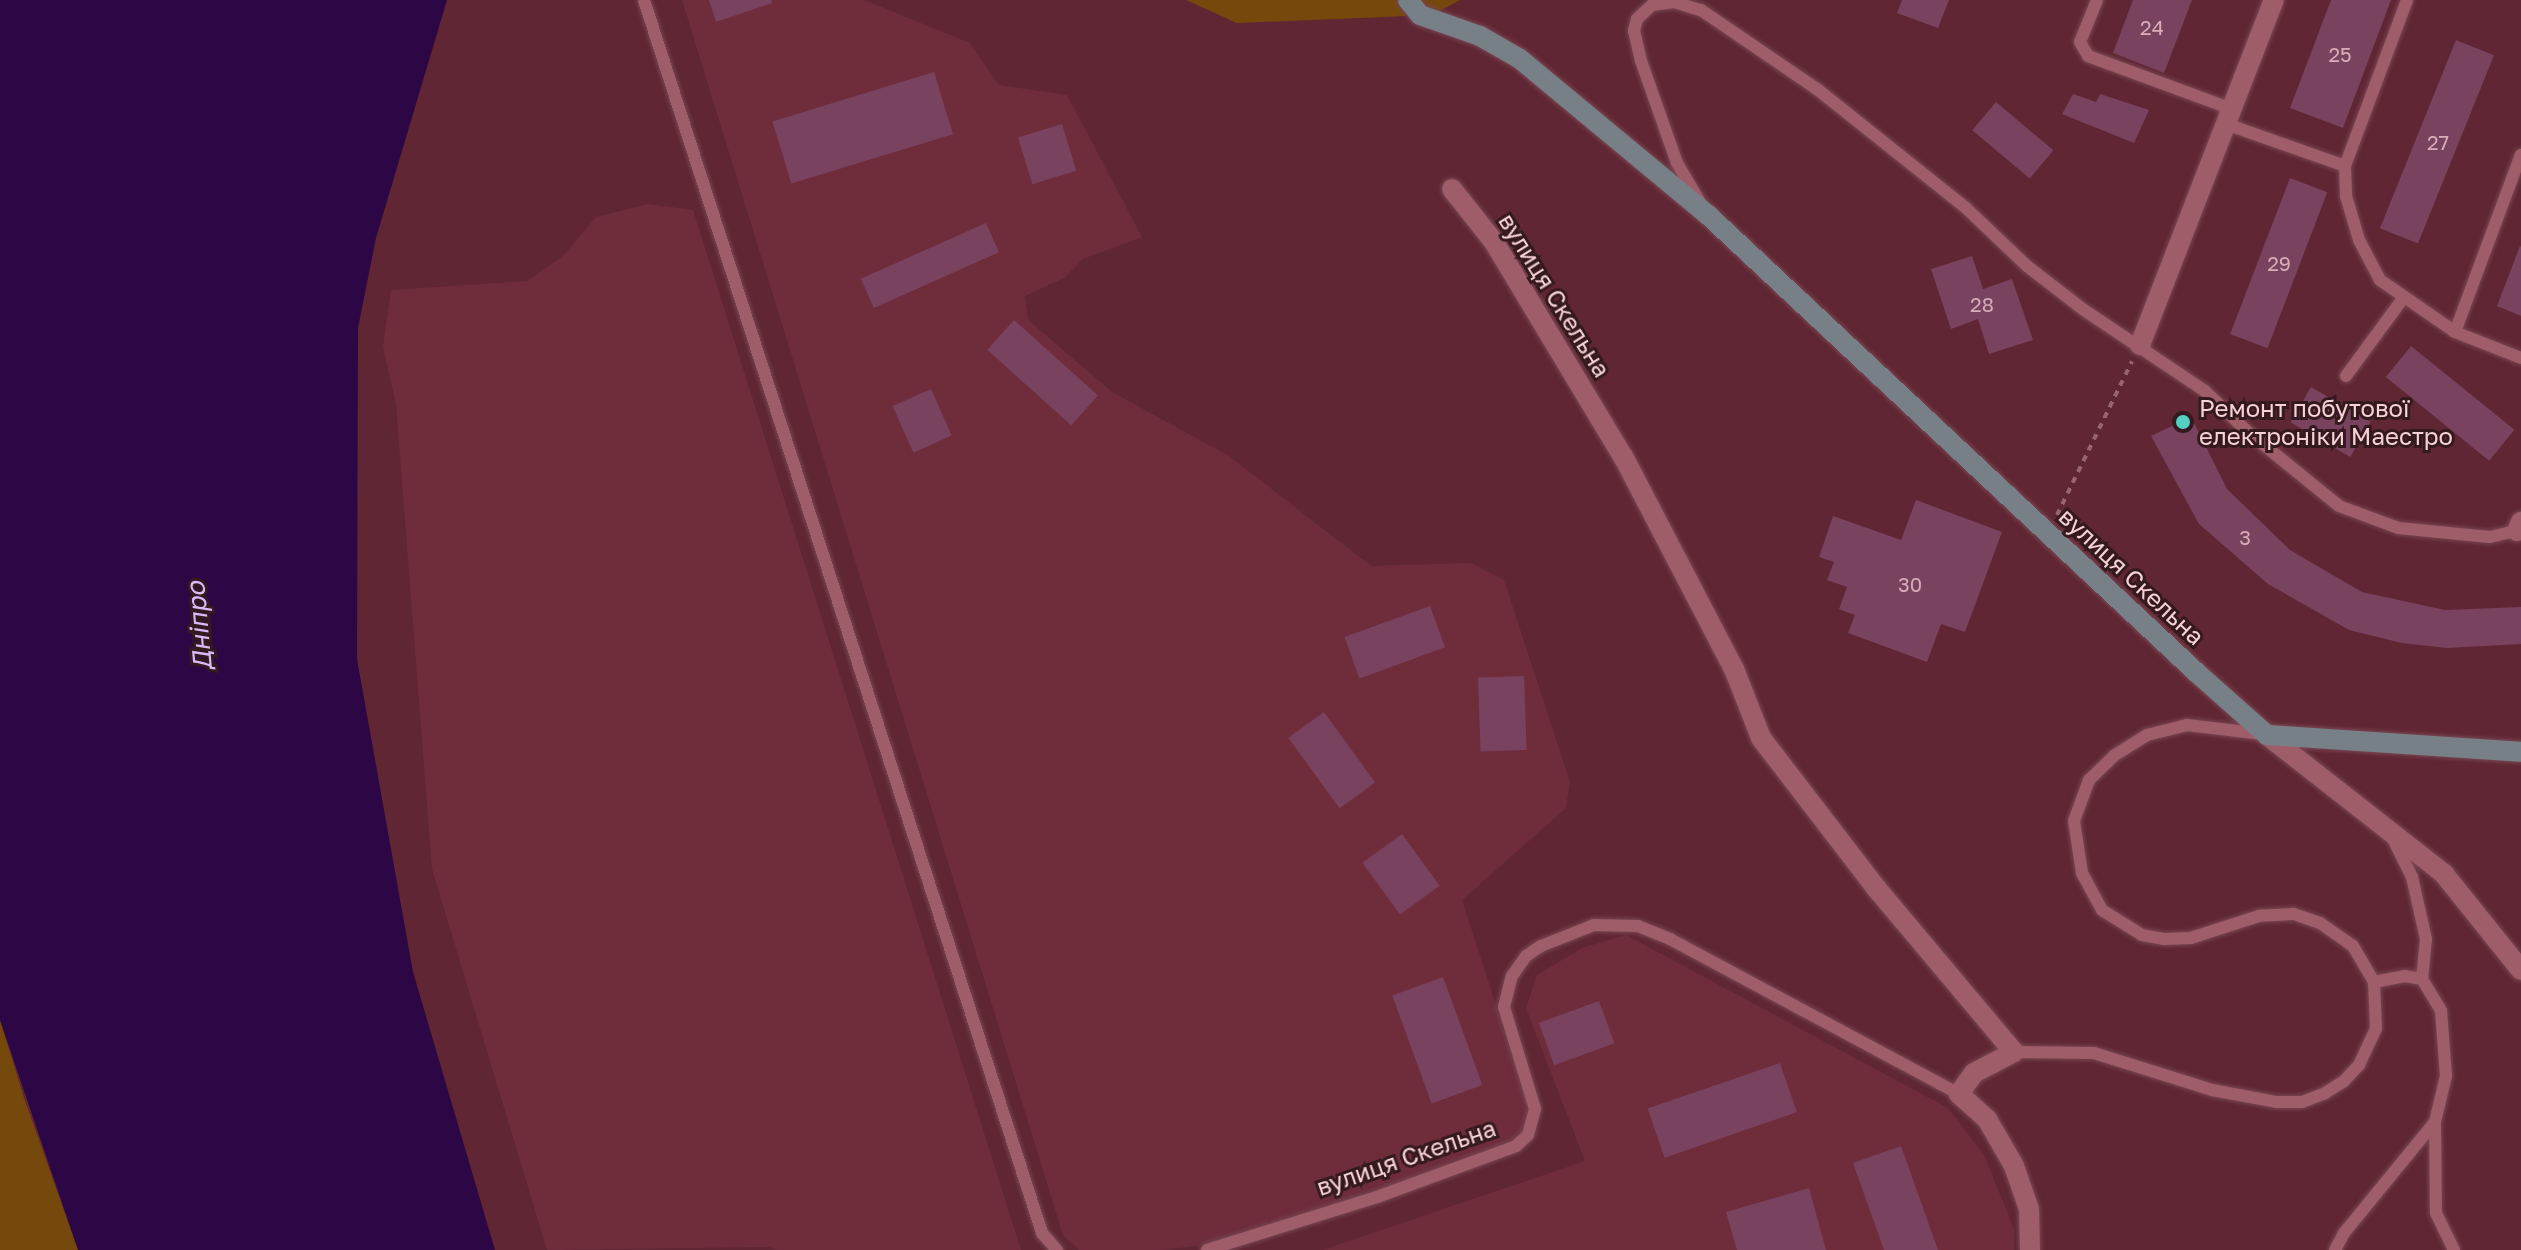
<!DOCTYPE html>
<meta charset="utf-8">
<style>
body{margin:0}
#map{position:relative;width:2521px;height:1250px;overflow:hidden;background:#602633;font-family:"Golos Text",sans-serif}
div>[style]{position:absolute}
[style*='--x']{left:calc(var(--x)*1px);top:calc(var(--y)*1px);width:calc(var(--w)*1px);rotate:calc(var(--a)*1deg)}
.built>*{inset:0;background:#6f2d3c}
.green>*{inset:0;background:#75490b}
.water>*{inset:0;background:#2d0645}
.building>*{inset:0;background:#79425f;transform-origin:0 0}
.path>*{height:4px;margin-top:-2px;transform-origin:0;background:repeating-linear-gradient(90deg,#97656f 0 6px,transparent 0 12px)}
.roads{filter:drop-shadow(0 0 2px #784653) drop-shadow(0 0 2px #784653)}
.lane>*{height:12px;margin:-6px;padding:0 6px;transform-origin:6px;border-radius:6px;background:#9e5d69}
.street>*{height:20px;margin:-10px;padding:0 10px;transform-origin:10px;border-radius:10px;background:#9e5d69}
.secondary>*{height:20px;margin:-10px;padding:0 10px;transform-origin:10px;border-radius:10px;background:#778086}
.dots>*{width:22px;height:22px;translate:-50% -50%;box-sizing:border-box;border:4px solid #341a1f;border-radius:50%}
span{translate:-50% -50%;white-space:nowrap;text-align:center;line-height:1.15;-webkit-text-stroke:6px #341a1f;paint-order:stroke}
.number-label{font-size:20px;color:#d7adb8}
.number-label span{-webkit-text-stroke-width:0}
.street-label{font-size:24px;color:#f6d1d6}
.poi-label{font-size:24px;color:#f6d1d6}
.left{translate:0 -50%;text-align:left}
.water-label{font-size:26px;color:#dcb9fd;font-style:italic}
</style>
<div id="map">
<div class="built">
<i style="clip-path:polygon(682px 0,864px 0,970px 43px,999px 85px,1067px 95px,1142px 237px,1083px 259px,1064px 278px,1025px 296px,1028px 320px,1112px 392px,1229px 456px,1371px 566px,1471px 563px,1504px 580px,1570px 782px,1566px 808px,1462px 900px,1531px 1113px,1524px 1143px,1231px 1242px,1161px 1250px,1079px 1250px,1063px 1235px)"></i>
<i style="clip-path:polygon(648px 204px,693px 210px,1021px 1250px,777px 1250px,769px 1247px,547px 1250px,432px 869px,396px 404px,383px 347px,391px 290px,528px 281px,564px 255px,596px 217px)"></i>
<i style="clip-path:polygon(1626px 935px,1948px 1108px,1984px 1155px,2014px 1229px,2014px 1250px,1323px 1250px,1585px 1161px,1526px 1008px,1537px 975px,1582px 948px)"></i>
</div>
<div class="green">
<i style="clip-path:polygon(1186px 0,1460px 0,1432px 15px,1237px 23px)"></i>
<i style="clip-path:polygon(0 1020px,24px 1098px,78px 1250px,0 1250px)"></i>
</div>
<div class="water">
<i style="clip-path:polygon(0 0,447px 0,376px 238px,358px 328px,357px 659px,413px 972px,495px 1250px,78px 1250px,0 1020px)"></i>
</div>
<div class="building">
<i style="clip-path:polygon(709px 0,771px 0,772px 3px,716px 22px)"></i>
<i style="clip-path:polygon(1902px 0,1949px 0,1938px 28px,1897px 13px)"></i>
<i style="clip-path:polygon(2133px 0,2192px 0,2164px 73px,2113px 53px)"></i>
<i style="clip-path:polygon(2331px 0,2391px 0,2343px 128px,2290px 108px)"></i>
<i style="left:2456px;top:40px;width:41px;height:203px;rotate:22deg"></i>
<i style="left:934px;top:72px;width:65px;height:169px;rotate:73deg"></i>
<i style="clip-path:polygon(2073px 94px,2096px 102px,2100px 94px,2149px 110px,2134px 143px,2062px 114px)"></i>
<i style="left:1996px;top:102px;width:75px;height:37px;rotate:40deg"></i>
<i style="left:1062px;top:124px;width:49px;height:46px;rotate:73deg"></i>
<i style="left:2290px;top:178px;width:40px;height:167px;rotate:21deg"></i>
<i style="left:986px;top:223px;width:32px;height:137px;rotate:66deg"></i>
<i style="clip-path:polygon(2520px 246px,2521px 247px,2521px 316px,2497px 306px)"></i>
<i style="clip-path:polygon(1972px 256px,1983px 289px,2012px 279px,2033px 340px,1989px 354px,1978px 319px,1951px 329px,1931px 269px)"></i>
<i style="left:1014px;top:320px;width:113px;height:40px;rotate:42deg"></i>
<i style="left:2411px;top:346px;width:133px;height:40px;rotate:39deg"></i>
<i style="left:2311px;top:387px;width:69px;height:41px;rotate:30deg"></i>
<i style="left:931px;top:389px;width:51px;height:42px;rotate:66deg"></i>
<i style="clip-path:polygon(2191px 417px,2227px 489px,2290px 550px,2362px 592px,2445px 610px,2521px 607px,2521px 644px,2447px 648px,2402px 643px,2349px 630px,2268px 584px,2199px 524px,2151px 436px)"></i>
<i style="clip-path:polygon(1916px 500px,2002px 532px,1965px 632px,1941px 624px,1927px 662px,1848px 633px,1855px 615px,1839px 609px,1847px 587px,1827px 580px,1834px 562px,1819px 557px,1833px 516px,1901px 540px)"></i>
<i style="left:1430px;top:606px;width:44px;height:91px;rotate:70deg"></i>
<i style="left:1524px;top:676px;width:74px;height:46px;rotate:88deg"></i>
<i style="left:1324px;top:712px;width:87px;height:44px;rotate:54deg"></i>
<i style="left:1402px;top:834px;width:64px;height:49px;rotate:54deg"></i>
<i style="left:1443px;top:977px;width:115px;height:54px;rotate:70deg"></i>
<i style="left:1599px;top:1001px;width:45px;height:64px;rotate:70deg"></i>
<i style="left:1780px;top:1063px;width:52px;height:140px;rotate:71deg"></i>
<i style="clip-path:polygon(1901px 1146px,1938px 1250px,1884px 1250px,1853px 1163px)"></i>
<i style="clip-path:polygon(1809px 1188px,1826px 1250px,1737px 1250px,1726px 1212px)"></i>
</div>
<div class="path">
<i style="--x:2057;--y:515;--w:171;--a:-64"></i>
</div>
<div class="roads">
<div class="lane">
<i style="--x:644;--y:0;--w:1296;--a:72.11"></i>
<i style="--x:1042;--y:1233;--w:23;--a:49"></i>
<i style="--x:2097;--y:0;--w:45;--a:112"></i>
<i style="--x:2080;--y:42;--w:16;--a:60"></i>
<i style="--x:2088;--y:56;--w:153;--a:20.2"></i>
<i style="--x:2226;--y:124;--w:126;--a:19.4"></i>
<i style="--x:2345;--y:166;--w:177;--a:-69.5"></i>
<i style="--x:2345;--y:166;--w:30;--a:88"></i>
<i style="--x:2346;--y:196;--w:46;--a:73.5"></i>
<i style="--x:2359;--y:240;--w:45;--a:62.3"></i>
<i style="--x:2380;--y:280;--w:91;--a:34.7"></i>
<i style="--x:2455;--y:332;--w:71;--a:21.5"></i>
<i style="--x:1700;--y:202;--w:45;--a:-120.5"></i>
<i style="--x:1677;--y:163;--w:108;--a:-109.4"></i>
<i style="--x:1641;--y:61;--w:31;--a:-103"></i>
<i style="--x:1634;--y:31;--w:12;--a:-76"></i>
<i style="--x:1637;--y:19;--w:21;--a:-43"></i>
<i style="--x:1652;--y:5;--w:22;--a:-8"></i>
<i style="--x:1674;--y:2;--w:28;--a:17"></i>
<i style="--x:1701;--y:10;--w:140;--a:34.3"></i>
<i style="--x:1817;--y:89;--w:191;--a:38.6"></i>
<i style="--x:1966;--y:208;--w:84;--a:43.6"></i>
<i style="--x:2027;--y:266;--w:72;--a:37.7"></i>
<i style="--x:2084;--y:310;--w:146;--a:33.8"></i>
<i style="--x:2205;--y:391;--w:61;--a:43.7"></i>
<i style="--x:2249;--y:433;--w:116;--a:39"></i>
<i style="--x:2339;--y:506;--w:63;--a:20.4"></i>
<i style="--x:2398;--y:528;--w:92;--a:5.6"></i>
<i style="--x:2490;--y:537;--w:28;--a:-13"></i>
<i style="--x:2455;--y:332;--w:189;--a:-69.6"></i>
<i style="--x:2346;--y:376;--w:98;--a:-53.7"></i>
<i style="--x:2392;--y:837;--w:45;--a:63.4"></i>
<i style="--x:2412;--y:877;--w:64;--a:77.3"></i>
<i style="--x:2426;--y:939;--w:40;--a:95.7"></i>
<i style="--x:2374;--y:982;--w:31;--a:-11"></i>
<i style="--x:2404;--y:976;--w:18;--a:9"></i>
<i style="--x:2422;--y:979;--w:37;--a:59"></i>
<i style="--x:2441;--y:1011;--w:65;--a:85.6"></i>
<i style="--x:2446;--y:1076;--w:47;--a:103.4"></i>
<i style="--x:2435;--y:1122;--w:91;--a:89.4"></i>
<i style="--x:2436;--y:1213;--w:41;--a:64.1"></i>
<i style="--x:2014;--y:1052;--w:80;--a:0.7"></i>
<i style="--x:2094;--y:1053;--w:124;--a:17.4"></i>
<i style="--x:2212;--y:1090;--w:65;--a:10.6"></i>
<i style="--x:2276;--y:1102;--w:26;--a:0"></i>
<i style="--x:2302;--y:1102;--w:25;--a:-21"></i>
<i style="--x:2325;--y:1093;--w:22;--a:-32"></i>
<i style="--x:2344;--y:1081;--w:22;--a:-47"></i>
<i style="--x:2359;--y:1065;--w:40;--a:-65"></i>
<i style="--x:2376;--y:1029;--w:47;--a:-92.4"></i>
<i style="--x:2374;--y:982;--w:42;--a:-120.3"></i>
<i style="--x:2353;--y:946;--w:40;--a:-145.1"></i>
<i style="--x:2320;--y:923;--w:28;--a:-161"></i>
<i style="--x:2294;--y:914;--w:35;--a:177"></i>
<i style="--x:2259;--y:916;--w:71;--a:162.1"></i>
<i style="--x:2191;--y:938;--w:27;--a:178"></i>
<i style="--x:2164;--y:939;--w:22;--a:-170"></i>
<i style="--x:2142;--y:935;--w:47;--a:-148"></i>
<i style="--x:2102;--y:910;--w:42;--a:-118.4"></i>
<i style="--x:2082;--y:873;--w:53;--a:-98.7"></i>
<i style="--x:2074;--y:821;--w:44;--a:-69.9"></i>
<i style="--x:2089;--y:780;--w:36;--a:-44"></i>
<i style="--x:2115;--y:755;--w:38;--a:-32"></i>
<i style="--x:2147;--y:735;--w:41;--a:-14"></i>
<i style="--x:2187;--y:725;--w:76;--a:6.8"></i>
<i style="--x:1207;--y:1250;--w:178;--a:-17.3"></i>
<i style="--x:1377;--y:1197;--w:148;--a:-20.1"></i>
<i style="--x:1516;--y:1146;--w:16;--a:-43"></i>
<i style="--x:1528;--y:1135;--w:27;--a:-75"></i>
<i style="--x:1535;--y:1109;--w:107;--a:-106.9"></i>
<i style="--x:1504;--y:1007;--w:32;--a:-76"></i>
<i style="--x:1512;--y:976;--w:24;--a:-55"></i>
<i style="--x:1526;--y:956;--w:18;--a:-34"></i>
<i style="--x:1541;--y:946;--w:57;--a:-21.6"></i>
<i style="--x:1594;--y:925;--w:44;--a:1.3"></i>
<i style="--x:1638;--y:926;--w:35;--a:22"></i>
<i style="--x:1670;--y:939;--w:328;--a:28.2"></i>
<i style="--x:2335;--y:1250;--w:19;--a:-62"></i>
<i style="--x:2344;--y:1233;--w:144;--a:-50.7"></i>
</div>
<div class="street">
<i style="--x:1452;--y:189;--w:68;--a:51.6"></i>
<i style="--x:1494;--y:242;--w:252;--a:59"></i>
<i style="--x:1624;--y:458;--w:238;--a:62.5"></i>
<i style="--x:1734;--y:669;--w:74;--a:68.6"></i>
<i style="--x:1761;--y:738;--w:190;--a:52.5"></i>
<i style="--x:1877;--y:889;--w:213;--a:50"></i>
<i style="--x:2014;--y:1052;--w:45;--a:152.3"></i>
<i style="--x:1974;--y:1073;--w:26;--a:126"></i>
<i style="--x:1959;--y:1094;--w:38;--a:42"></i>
<i style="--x:1987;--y:1119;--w:54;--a:60.1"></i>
<i style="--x:2014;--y:1166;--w:46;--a:70.8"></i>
<i style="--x:2029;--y:1209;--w:41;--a:88.6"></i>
<i style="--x:2140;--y:345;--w:370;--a:-68.8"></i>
<i style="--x:2517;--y:531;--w:10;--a:-66"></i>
<i style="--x:2267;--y:735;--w:225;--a:38.1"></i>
<i style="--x:2444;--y:874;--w:123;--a:51.3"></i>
</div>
<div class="secondary">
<i style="--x:1408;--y:0;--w:19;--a:51"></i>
<i style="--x:1420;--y:15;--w:64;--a:19.3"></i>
<i style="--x:1480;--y:36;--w:46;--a:29.9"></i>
<i style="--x:1520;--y:59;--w:244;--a:39.7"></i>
<i style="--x:1708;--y:215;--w:669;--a:43.12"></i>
<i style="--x:2196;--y:672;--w:95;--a:41.6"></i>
<i style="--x:2267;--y:735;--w:255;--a:3.8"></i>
</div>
</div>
<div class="dots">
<i style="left:2183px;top:422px;background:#55cec4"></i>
</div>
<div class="number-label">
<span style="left:2152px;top:27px">24</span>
<span style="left:2340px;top:54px">25</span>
<span style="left:2438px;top:142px">27</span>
<span style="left:2279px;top:263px">29</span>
<span style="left:1982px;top:304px">28</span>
<span style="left:2245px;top:537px">3</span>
<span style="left:1910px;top:584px">30</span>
</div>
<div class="street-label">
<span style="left:1555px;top:295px;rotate:58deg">вулиця Скельна</span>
<span style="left:2132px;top:576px;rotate:43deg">вулиця Скельна</span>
<span style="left:1406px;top:1157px;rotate:-19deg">вулиця Скельна</span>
</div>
<div class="poi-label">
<span class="left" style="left:2199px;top:422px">Ремонт побутової<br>електроніки Маестро</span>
</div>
<div class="water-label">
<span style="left:199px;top:626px;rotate:-95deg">Дніпро</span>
</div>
</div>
